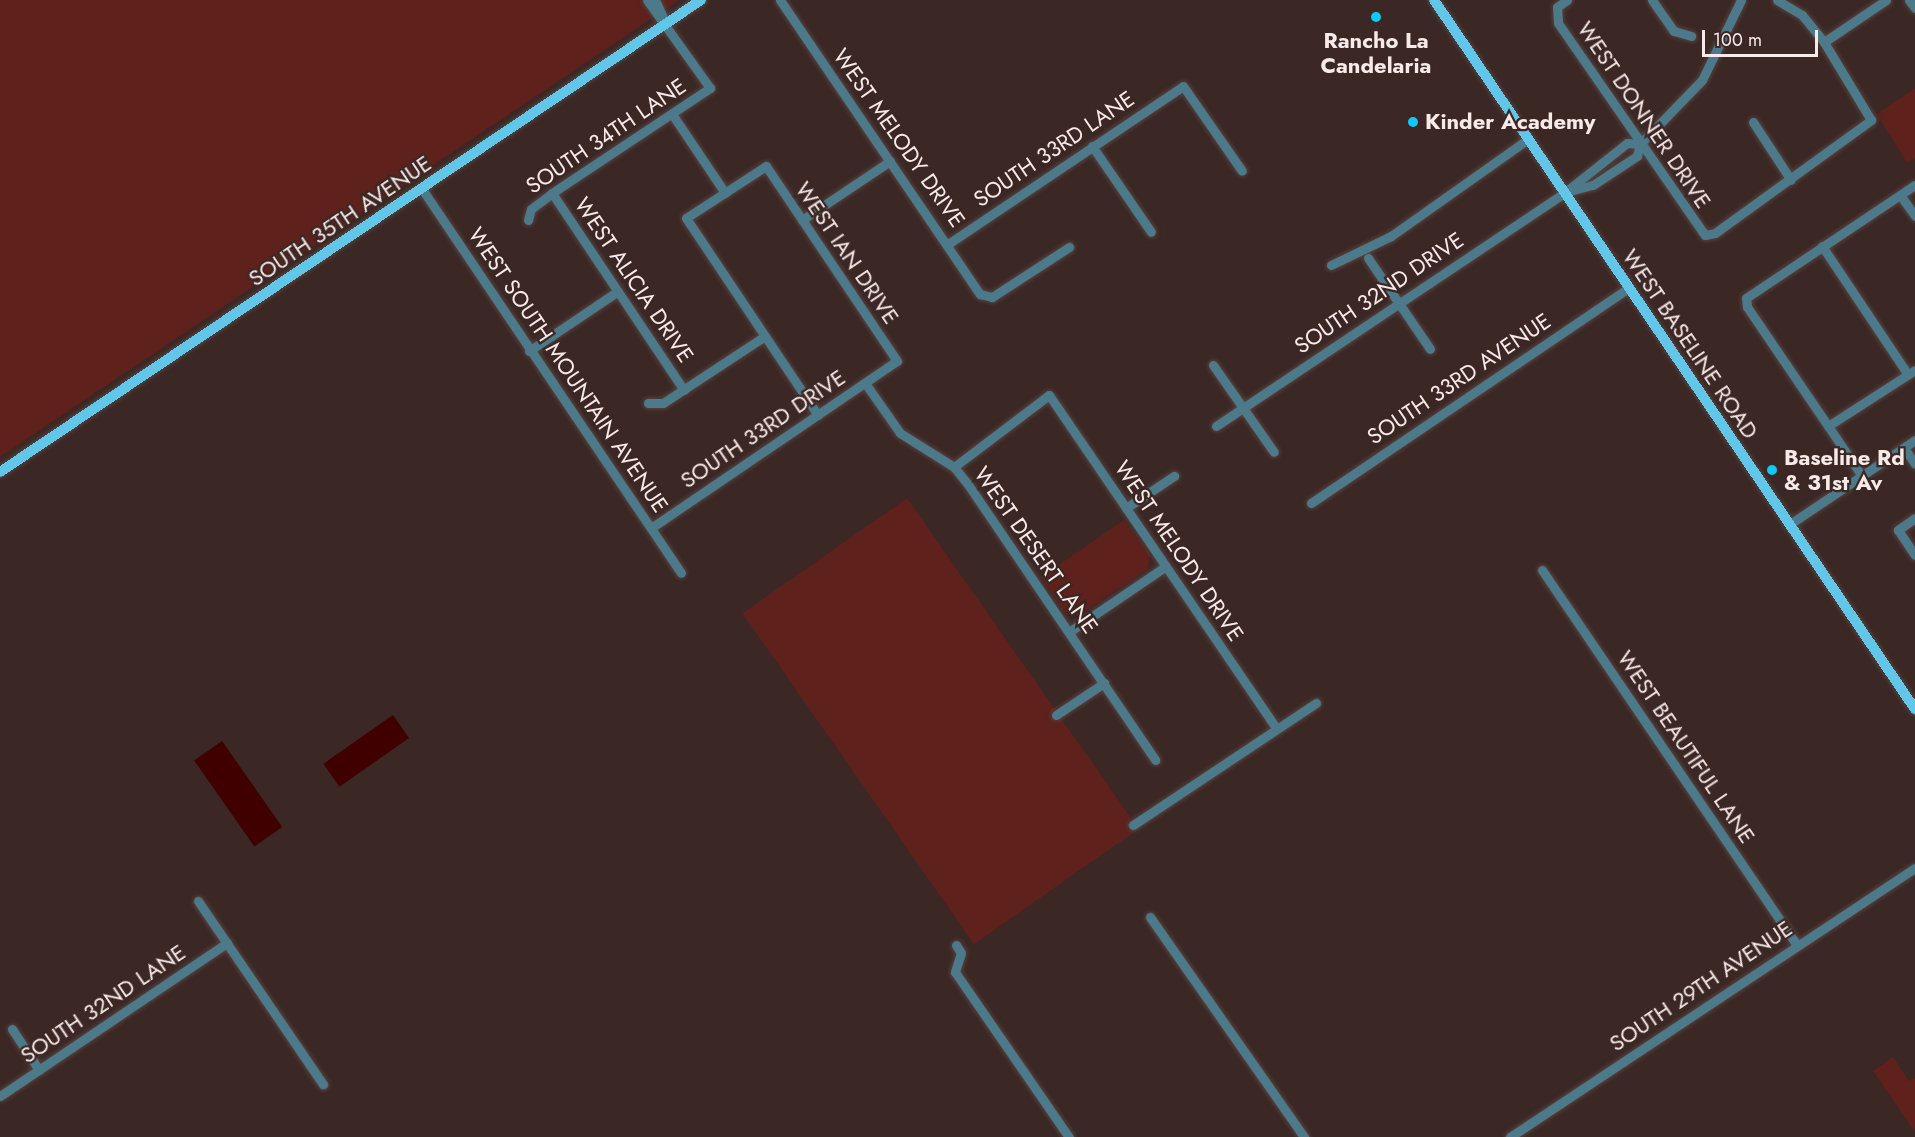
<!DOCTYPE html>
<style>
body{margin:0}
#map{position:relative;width:1915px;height:1137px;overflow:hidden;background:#3b2724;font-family:Jost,sans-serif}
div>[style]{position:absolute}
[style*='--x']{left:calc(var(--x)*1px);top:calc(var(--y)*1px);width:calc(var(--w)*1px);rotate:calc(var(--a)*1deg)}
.green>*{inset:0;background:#5e211c;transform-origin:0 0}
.water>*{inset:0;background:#400000;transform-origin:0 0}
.roads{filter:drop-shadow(0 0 2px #55423f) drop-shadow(0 0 2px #55423f)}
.minor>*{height:9px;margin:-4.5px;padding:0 4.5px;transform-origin:4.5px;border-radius:4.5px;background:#4d7a8a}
.major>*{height:10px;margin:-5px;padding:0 5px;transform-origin:5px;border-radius:5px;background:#62c6e9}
.dots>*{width:16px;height:16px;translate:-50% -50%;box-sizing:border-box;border:3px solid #3b2724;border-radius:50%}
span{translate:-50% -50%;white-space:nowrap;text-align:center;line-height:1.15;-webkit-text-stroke:4.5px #3b2724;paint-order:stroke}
.poi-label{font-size:22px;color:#f8eae8;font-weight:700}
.left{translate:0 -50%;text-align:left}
.street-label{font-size:22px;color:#f8eae8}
.scale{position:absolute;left:1702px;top:30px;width:116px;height:27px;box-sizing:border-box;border:3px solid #f8eae8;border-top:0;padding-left:8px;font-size:18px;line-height:21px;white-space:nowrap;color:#f8eae8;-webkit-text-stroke:4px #3b2724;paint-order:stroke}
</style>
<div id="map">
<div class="green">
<i style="clip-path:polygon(0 0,679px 0,0 457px)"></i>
<i style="clip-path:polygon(1915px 88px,1915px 158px,1907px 163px,1877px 114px)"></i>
<i style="left:907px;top:498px;width:404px;height:201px;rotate:55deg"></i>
<i style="clip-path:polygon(1124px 520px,1150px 554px,1148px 569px,1078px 616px,1066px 614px,1041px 577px)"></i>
<i style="clip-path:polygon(1893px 1057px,1909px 1081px,1915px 1078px,1915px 1132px,1873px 1071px)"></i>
</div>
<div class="water">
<i style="left:393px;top:715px;width:28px;height:85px;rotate:55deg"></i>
<i style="left:222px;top:741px;width:105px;height:34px;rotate:55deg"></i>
</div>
<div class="roads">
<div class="minor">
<i style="--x:655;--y:0;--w:23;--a:65"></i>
<i style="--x:780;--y:0;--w:356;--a:55.8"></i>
<i style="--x:980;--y:294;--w:12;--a:14"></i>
<i style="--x:992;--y:297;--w:92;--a:-33"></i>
<i style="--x:1567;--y:0;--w:12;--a:145"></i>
<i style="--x:1557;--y:7;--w:16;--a:86"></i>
<i style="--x:1558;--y:23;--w:258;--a:55.3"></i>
<i style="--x:1705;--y:235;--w:10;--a:-11"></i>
<i style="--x:1715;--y:233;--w:193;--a:-35.9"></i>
<i style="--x:1871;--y:120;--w:91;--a:-121.1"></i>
<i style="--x:1824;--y:42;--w:35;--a:-129"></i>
<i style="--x:1802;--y:15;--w:29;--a:-149"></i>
<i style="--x:1652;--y:0;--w:38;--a:55"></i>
<i style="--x:1674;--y:31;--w:18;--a:16"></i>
<i style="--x:1909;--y:0;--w:10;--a:53"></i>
<i style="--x:1824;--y:42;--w:75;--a:-34.1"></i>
<i style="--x:672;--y:114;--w:95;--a:56.1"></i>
<i style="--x:1753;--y:122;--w:69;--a:56.8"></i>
<i style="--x:1092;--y:146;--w:104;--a:55.5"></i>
<i style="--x:422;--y:189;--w:463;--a:56"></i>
<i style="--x:1566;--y:192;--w:28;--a:-15"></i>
<i style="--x:1593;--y:185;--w:53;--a:-33.4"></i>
<i style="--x:1637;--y:156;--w:12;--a:-76"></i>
<i style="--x:1640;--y:144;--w:89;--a:-45.9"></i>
<i style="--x:1702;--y:80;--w:89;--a:-64"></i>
<i style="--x:552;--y:193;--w:237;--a:56.2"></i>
<i style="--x:1900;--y:195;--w:26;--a:54"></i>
<i style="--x:528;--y:220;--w:11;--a:-75"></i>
<i style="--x:531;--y:209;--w:26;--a:-37"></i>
<i style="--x:552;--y:193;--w:190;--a:-33.6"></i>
<i style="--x:710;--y:88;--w:108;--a:-125.6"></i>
<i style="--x:802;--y:220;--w:106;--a:-33.8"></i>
<i style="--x:948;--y:244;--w:283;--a:-33.9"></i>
<i style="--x:1183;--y:86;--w:103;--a:55.2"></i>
<i style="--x:1822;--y:246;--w:153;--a:56.2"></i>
<i style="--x:1368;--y:258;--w:110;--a:55.7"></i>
<i style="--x:1331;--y:265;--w:67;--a:-25.8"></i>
<i style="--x:1391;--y:236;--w:168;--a:-35.3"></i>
<i style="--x:529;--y:351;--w:107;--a:-34"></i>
<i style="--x:1213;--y:365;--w:106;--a:55"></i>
<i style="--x:865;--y:383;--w:61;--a:55"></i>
<i style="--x:900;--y:433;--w:64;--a:32.2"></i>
<i style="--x:954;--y:467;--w:21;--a:51"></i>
<i style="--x:967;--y:483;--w:335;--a:55.8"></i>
<i style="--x:648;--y:403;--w:15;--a:0"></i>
<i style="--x:663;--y:403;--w:122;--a:-33.3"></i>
<i style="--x:1216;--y:426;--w:419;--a:-33.8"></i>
<i style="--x:1564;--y:193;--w:80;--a:-38.4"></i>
<i style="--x:1627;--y:143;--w:13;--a:4"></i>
<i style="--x:1828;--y:426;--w:103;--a:-32.8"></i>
<i style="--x:1904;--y:448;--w:19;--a:55"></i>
<i style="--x:954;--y:467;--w:119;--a:-37.2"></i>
<i style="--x:1049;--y:395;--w:404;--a:55.7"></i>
<i style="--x:1862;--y:476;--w:204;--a:-124.2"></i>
<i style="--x:1747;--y:307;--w:9;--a:-96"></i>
<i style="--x:1746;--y:298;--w:203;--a:-33.8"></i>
<i style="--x:1311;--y:503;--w:383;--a:-34.1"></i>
<i style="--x:1126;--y:508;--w:58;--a:-33.7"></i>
<i style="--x:1915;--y:518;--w:21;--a:145"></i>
<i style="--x:1898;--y:530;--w:30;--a:56"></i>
<i style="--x:1790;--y:524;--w:151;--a:-33.9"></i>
<i style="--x:651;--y:528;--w:297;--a:-34.2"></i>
<i style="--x:897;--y:361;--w:235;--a:-123.9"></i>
<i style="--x:766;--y:166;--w:95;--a:147"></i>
<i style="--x:686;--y:218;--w:237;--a:56.2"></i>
<i style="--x:1542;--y:570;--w:453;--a:55.8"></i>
<i style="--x:1069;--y:632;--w:117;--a:-34.2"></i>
<i style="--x:1056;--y:715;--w:58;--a:-33.7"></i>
<i style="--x:1133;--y:825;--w:220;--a:-33.7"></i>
<i style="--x:198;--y:901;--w:222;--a:55.7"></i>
<i style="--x:1150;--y:917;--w:269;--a:55"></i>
<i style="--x:956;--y:945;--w:9;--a:58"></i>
<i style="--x:961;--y:953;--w:20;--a:108"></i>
<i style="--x:955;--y:972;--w:201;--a:55.4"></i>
<i style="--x:12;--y:1029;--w:49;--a:56.6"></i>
<i style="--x:0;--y:1096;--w:274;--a:-34"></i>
<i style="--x:1510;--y:1137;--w:486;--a:-33.6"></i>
</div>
<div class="major">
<i style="--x:1434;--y:0;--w:857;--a:55.85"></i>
<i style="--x:0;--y:472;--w:845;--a:-33.95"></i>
</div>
</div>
<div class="dots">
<i style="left:1376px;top:17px;background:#0ccafa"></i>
<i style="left:1413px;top:122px;background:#0ccafa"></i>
<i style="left:1772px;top:470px;background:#0ccafa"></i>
</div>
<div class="poi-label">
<span style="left:1376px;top:53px">Rancho La<br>Candelaria</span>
<span class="left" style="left:1425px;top:122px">Kinder Academy</span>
<span class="left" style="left:1784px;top:470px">Baseline Rd<br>&amp; 31st Av</span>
</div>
<div class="street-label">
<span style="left:1644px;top:115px;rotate:56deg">WEST DONNER DRIVE</span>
<span style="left:606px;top:136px;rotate:-34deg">SOUTH 34TH LANE</span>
<span style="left:899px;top:138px;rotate:55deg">WEST MELODY DRIVE</span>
<span style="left:1054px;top:149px;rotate:-34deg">SOUTH 33RD LANE</span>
<span style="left:340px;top:221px;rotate:-34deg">SOUTH 35TH AVENUE</span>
<span style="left:847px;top:253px;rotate:56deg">WEST IAN DRIVE</span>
<span style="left:634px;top:280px;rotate:56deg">WEST ALICIA DRIVE</span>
<span style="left:1379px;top:293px;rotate:-34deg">SOUTH 32ND DRIVE</span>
<span style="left:1690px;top:344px;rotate:56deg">WEST BASELINE ROAD</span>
<span style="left:568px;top:370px;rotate:56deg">WEST SOUTH MOUNTAIN AVENUE</span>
<span style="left:1459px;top:379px;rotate:-34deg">SOUTH 33RD AVENUE</span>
<span style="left:763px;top:429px;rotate:-34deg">SOUTH 33RD DRIVE</span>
<span style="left:1036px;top:550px;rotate:55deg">WEST DESERT LANE</span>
<span style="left:1179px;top:551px;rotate:56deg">WEST MELODY DRIVE</span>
<span style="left:1686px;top:747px;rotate:56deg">WEST BEAUTIFUL LANE</span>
<span style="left:1701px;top:986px;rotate:-34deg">SOUTH 29TH AVENUE</span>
<span style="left:103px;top:1004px;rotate:-34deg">SOUTH 32ND LANE</span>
</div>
<div class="scale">100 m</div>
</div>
